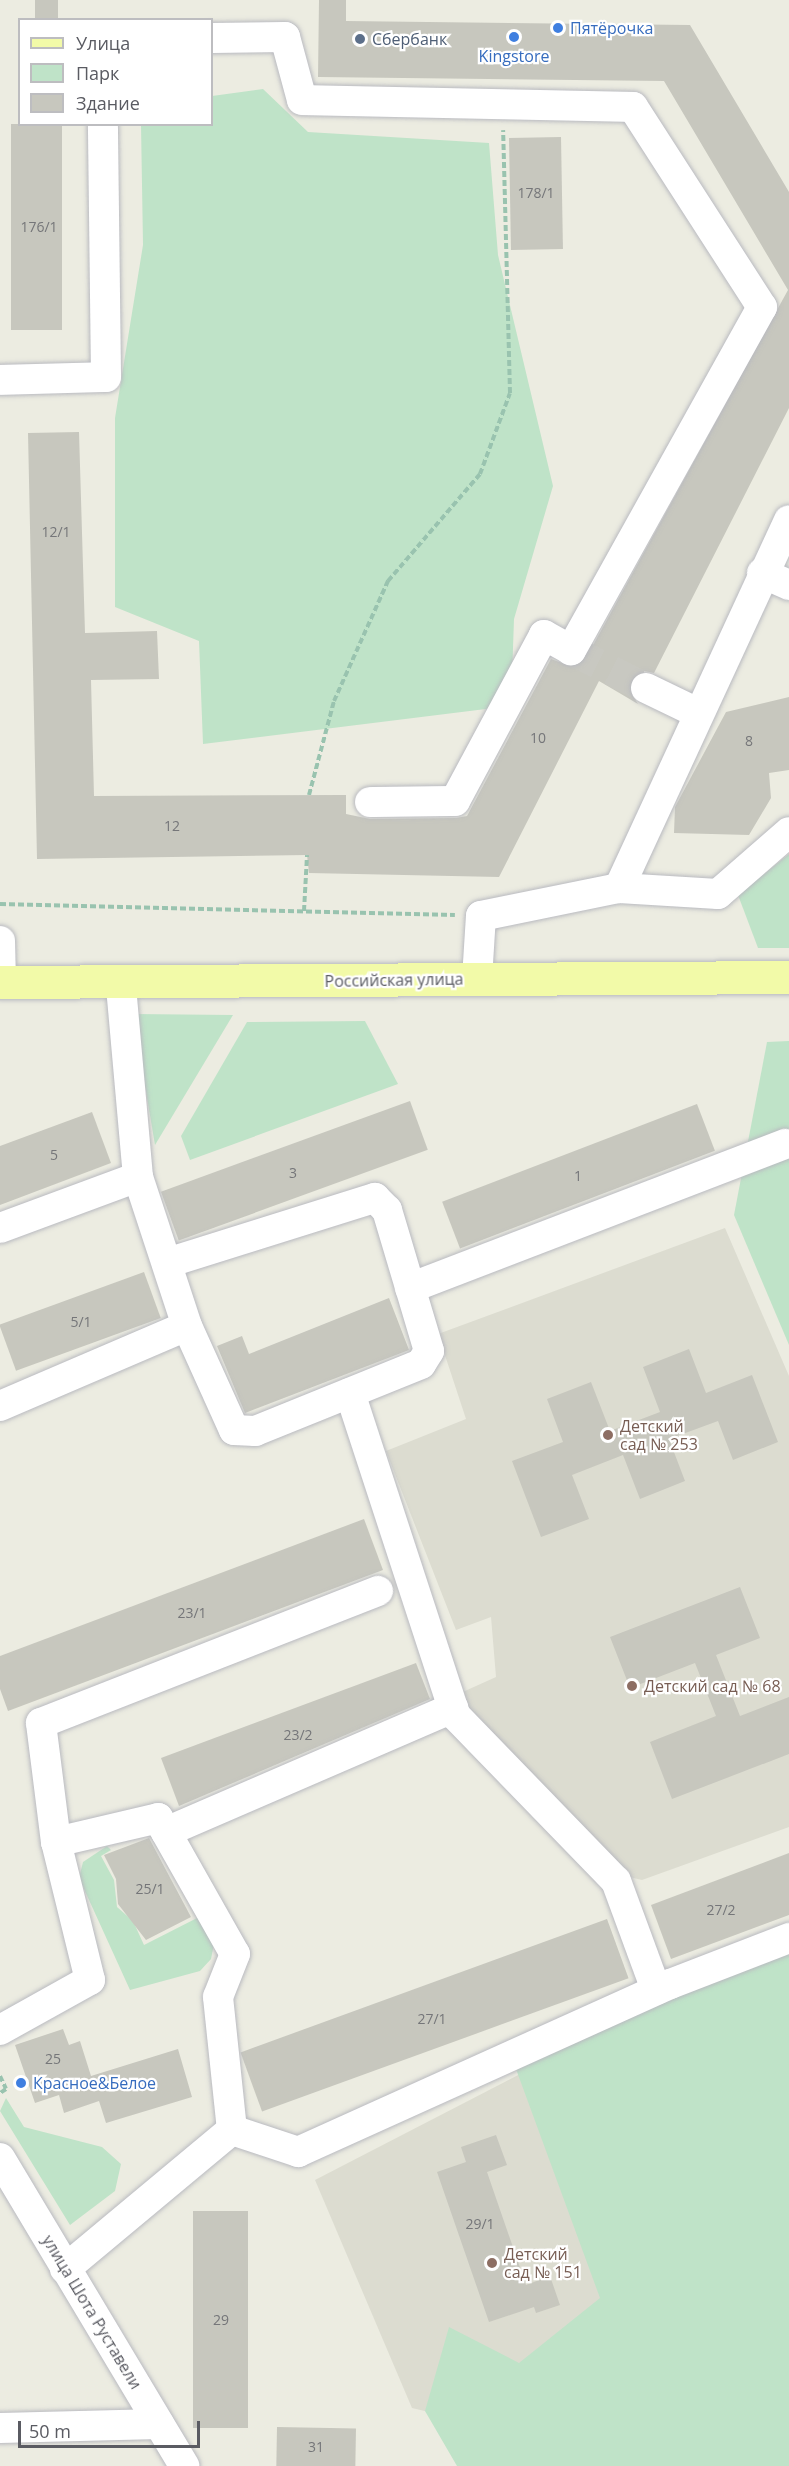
<!DOCTYPE html>
<meta charset="utf-8">
<style>
body{margin:0}
#map{position:relative;width:789px;height:2466px;overflow:hidden;background:#ecece1;font-family:"Open Sans",sans-serif}
div>[style]{position:absolute}
[style*='--x']{left:calc(var(--x)*1px);top:calc(var(--y)*1px);width:calc(var(--w)*1px);rotate:calc(var(--a)*1deg)}
.education>*{inset:0;background:#dcdcd0}
.green>*{inset:0;background:#bfe3c8}
.building>*{inset:0;background:#c7c7be;transform-origin:0 0}
.minor-tunnel>*{height:30px;margin-top:-15px;transform-origin:0;background:repeating-linear-gradient(90deg,#c8c8c1 0 30px,transparent 0 45px)}
.path>*{height:4px;margin-top:-2px;transform-origin:0;background:repeating-linear-gradient(90deg,#99c3af 0 6px,transparent 0 9px)}
.roads{filter:drop-shadow(0 0 2px #b9bac0) drop-shadow(0 0 2px #b9bac0)}
.minor>*{height:30px;margin:-15px;padding:0 15px;transform-origin:15px;border-radius:15px;background:#fff}
.major>*{height:33px;margin:-16.5px;padding:0 16.5px;transform-origin:16.5px;border-radius:16.5px;background:#f2faa8}
.dots>*{width:16px;height:16px;translate:-50% -50%;box-sizing:border-box;border:3px solid #fff;border-radius:50%}
span{translate:-50% -50%;white-space:nowrap;text-align:center;line-height:1.15;-webkit-text-stroke:4.5px #fff;paint-order:stroke}
.number-label{font-size:14px;color:#757679}
.number-label span{-webkit-text-stroke-width:0}
.shop-label{font-size:16px;color:#366cbe}
.left{translate:0 -50%;text-align:left}
.service-label{font-size:16px;color:#4e5e75}
.street-label{font-size:16px;color:#5a5b62}
.education-label{font-size:16px;color:#785e54}
.legend{position:absolute;left:18px;top:18px;width:195px;height:108px;box-sizing:border-box;background:#fff;border:2px solid #bdbdc0;margin:0;padding:8px 10px;list-style:none;font-size:18px;color:#5a5b62}
.legend li{display:flex;align-items:center;gap:12px;height:30px}
.legend b{width:30px;border:2px solid #bdbdc0}
.scale{position:absolute;left:18px;top:2421px;width:182px;height:27px;box-sizing:border-box;border:3px solid #5a5b62;border-top:0;padding-left:8px;font-size:18px;line-height:21px;white-space:nowrap;color:#5a5b62;-webkit-text-stroke:4px #fff;paint-order:stroke}
</style>
<div id="map">
<div class="education">
<i style="clip-path:polygon(725px 1228px,789px 1376px,789px 1827px,642px 1880px,596px 1869px,456px 1695px,496px 1677px,491px 1617px,456px 1630px,386px 1451px,466px 1419px,438px 1334px)"></i>
<i style="clip-path:polygon(553px 2057px,665px 2347px,488px 2426px,412px 2408px,315px 2180px)"></i>
</div>
<div class="green">
<i style="clip-path:polygon(263px 89px,308px 132px,489px 143px,498px 255px,553px 486px,514px 619px,511px 706px,203px 744px,199px 641px,115px 607px,115px 418px,143px 245px,141px 125px,212px 124px,212px 96px)"></i>
<i style="clip-path:polygon(789px 854px,789px 948px,758px 948px,738px 895px)"></i>
<i style="clip-path:polygon(133px 1014px,233px 1015px,155px 1145px)"></i>
<i style="clip-path:polygon(365px 1021px,398px 1084px,190px 1160px,181px 1136px,247px 1022px)"></i>
<i style="clip-path:polygon(789px 1041px,789px 1345px,734px 1215px,767px 1042px)"></i>
<i style="clip-path:polygon(107px 1846px,111px 1850px,101px 1856px,114px 1880px,117px 1907px,133px 1921px,144px 1945px,199px 1917px,214px 1944px,211px 1959px,200px 1971px,130px 1990px,79px 1878px,83px 1862px)"></i>
<i style="clip-path:polygon(789px 1948px,789px 2466px,457px 2466px,425px 2411px,449px 2327px,519px 2363px,600px 2298px,509px 2050px)"></i>
<i style="clip-path:polygon(6px 2098px,24px 2127px,102px 2147px,121px 2164px,115px 2191px,70px 2225px,0 2111px)"></i>
</div>
<div class="building">
<i style="left:35px;top:0;width:23px;height:20px"></i>
<i style="clip-path:polygon(319px 0,346px 0,346px 21px,690px 25px,789px 192px,789px 408px,654px 673px,644px 671px,631px 680px,629px 690px,638px 704px,599px 681px,499px 877px,309px 873px,307px 855px,37px 859px,28px 433px,79px 432px,85px 633px,157px 631px,159px 679px,91px 680px,94px 796px,346px 795px,346px 814px,370px 819px,456px 818px,467px 816px,551px 659px,576px 668px,586px 658px,788px 290px,664px 81px,318px 77px)"></i>
<i style="left:11px;top:124px;width:51px;height:206px"></i>
<i style="left:561px;top:137px;width:112px;height:52px;rotate:89deg"></i>
<i style="clip-path:polygon(789px 697px,789px 770px,769px 773px,771px 798px,749px 835px,674px 833px,675px 807px,726px 712px)"></i>
<i style="left:410px;top:1101px;width:52px;height:265px;rotate:70deg"></i>
<i style="left:697px;top:1104px;width:50px;height:273px;rotate:69deg"></i>
<i style="clip-path:polygon(92px 1112px,111px 1163px,0 1205px,0 1146px)"></i>
<i style="left:144px;top:1272px;width:49px;height:154px;rotate:70deg"></i>
<i style="clip-path:polygon(389px 1298px,409px 1350px,245px 1413px,217px 1346px,242px 1336px,249px 1354px)"></i>
<i style="clip-path:polygon(689px 1349px,706px 1393px,752px 1375px,778px 1442px,733px 1460px,718px 1421px,669px 1439px,685px 1481px,640px 1499px,623px 1455px,572px 1475px,589px 1519px,541px 1537px,512px 1461px,563px 1442px,547px 1399px,591px 1382px,610px 1431px,660px 1412px,643px 1367px)"></i>
<i style="clip-path:polygon(364px 1519px,383px 1570px,8px 1711px,0 1689px,0 1656px)"></i>
<i style="clip-path:polygon(740px 1587px,760px 1638px,716px 1655px,740px 1716px,789px 1697px,789px 1754px,672px 1799px,650px 1742px,716px 1716px,695px 1663px,630px 1688px,610px 1637px)"></i>
<i style="clip-path:polygon(416px 1663px,430px 1699px,179px 1806px,161px 1758px)"></i>
<i style="clip-path:polygon(149px 1838px,191px 1917px,146px 1940px,118px 1904px,116px 1879px,104px 1855px)"></i>
<i style="clip-path:polygon(789px 1853px,789px 1915px,671px 1959px,651px 1905px)"></i>
<i style="left:607px;top:1919px;width:63px;height:390px;rotate:70deg"></i>
<i style="clip-path:polygon(63px 2029px,69px 2045px,80px 2041px,91px 2076px,178px 2049px,192px 2097px,106px 2123px,99px 2101px,64px 2113px,59px 2095px,35px 2103px,15px 2045px)"></i>
<i style="clip-path:polygon(496px 2135px,507px 2165px,487px 2172px,526px 2285px,550px 2276px,560px 2305px,536px 2313px,534px 2307px,489px 2322px,437px 2172px,466px 2162px,461px 2147px)"></i>
<i style="left:248px;top:2211px;width:217px;height:55px;rotate:90deg"></i>
<i style="left:277px;top:2427px;width:79px;height:39px;rotate:1deg"></i>
</div>
<div class="minor-tunnel">
<i style="--x:571;--y:650;--w:84;--a:26.9"></i>
</div>
<div class="path">
<i style="--x:309;--y:795;--w:97;--a:-75.1"></i>
<i style="--x:334;--y:701;--w:132;--a:-65.8"></i>
<i style="--x:388;--y:581;--w:141;--a:-49.3"></i>
<i style="--x:480;--y:474;--w:86;--a:-69.7"></i>
<i style="--x:510;--y:393;--w:263;--a:-91.5"></i>
<i style="--x:0;--y:904;--w:455;--a:1.4"></i>
<i style="--x:304;--y:911;--w:56;--a:-86.9"></i>
<i style="--x:0;--y:2076;--w:14;--a:65"></i>
<i style="--x:6;--y:2089;--w:7;--a:146"></i>
</div>
<div class="roads">
<div class="minor">
<i style="--x:212;--y:38;--w:73;--a:-0.8"></i>
<i style="--x:285;--y:37;--w:65;--a:74.9"></i>
<i style="--x:302;--y:100;--w:331;--a:1.2"></i>
<i style="--x:633;--y:107;--w:238;--a:57.2"></i>
<i style="--x:762;--y:307;--w:393;--a:119.1"></i>
<i style="--x:571;--y:650;--w:31;--a:-151"></i>
<i style="--x:544;--y:635;--w:188;--a:118.2"></i>
<i style="--x:455;--y:801;--w:85;--a:179.3"></i>
<i style="--x:0;--y:380;--w:106;--a:-1.6"></i>
<i style="--x:106;--y:377;--w:253;--a:-90.7"></i>
<i style="--x:762;--y:573;--w:30;--a:24"></i>
<i style="--x:646;--y:688;--w:58;--a:25.7"></i>
<i style="--x:619;--y:888;--w:99;--a:3.5"></i>
<i style="--x:718;--y:894;--w:94;--a:-41.1"></i>
<i style="--x:0;--y:941;--w:41;--a:88.6"></i>
<i style="--x:477;--y:979;--w:63;--a:-86.4"></i>
<i style="--x:481;--y:916;--w:141;--a:-11.5"></i>
<i style="--x:619;--y:888;--w:405;--a:-65.2"></i>
<i style="--x:0;--y:1228;--w:147;--a:-20.3"></i>
<i style="--x:167;--y:1263;--w:218;--a:-17.4"></i>
<i style="--x:375;--y:1198;--w:17;--a:45"></i>
<i style="--x:387;--y:1210;--w:147;--a:73.4"></i>
<i style="--x:429;--y:1351;--w:15;--a:122"></i>
<i style="--x:421;--y:1364;--w:179;--a:158"></i>
<i style="--x:255;--y:1431;--w:21;--a:-177"></i>
<i style="--x:234;--y:1430;--w:114;--a:-114.3"></i>
<i style="--x:410;--y:1288;--w:402;--a:-21"></i>
<i style="--x:350;--y:1393;--w:339;--a:71.9"></i>
<i style="--x:455;--y:1715;--w:231;--a:45.9"></i>
<i style="--x:616;--y:1881;--w:116;--a:69.8"></i>
<i style="--x:0;--y:1406;--w:203;--a:-23.2"></i>
<i style="--x:187;--y:1326;--w:157;--a:-108.2"></i>
<i style="--x:138;--y:1177;--w:193;--a:-95.1"></i>
<i style="--x:166;--y:1832;--w:313;--a:-23.4"></i>
<i style="--x:56;--y:1842;--w:105;--a:-13.2"></i>
<i style="--x:158;--y:1818;--w:156;--a:60.5"></i>
<i style="--x:235;--y:1954;--w:46;--a:111.6"></i>
<i style="--x:218;--y:1997;--w:134;--a:84"></i>
<i style="--x:0;--y:2030;--w:103;--a:-29.1"></i>
<i style="--x:90;--y:1980;--w:142;--a:-103.8"></i>
<i style="--x:56;--y:1842;--w:120;--a:-97.2"></i>
<i style="--x:41;--y:1723;--w:362;--a:-21.4"></i>
<i style="--x:0;--y:2158;--w:359;--a:59.1"></i>
<i style="--x:65;--y:2269;--w:217;--a:-39.8"></i>
<i style="--x:232;--y:2130;--w:70;--a:18.4"></i>
<i style="--x:298;--y:2152;--w:408;--a:-24.3"></i>
<i style="--x:670;--y:1984;--w:128;--a:-21.1"></i>
<i style="--x:0;--y:2428;--w:159;--a:-1.4"></i>
</div>
<div class="major">
<i style="--x:0;--y:982;--w:789;--a:-0.36"></i>
</div>
</div>
<div class="dots">
<i style="left:558px;top:28px;background:#3f7fe0"></i>
<i style="left:514px;top:37px;background:#3f7fe0"></i>
<i style="left:360px;top:39px;background:#5c6f8a"></i>
<i style="left:608px;top:1435px;background:#8d6e63"></i>
<i style="left:632px;top:1686px;background:#8d6e63"></i>
<i style="left:21px;top:2083px;background:#3f7fe0"></i>
<i style="left:492px;top:2263px;background:#8d6e63"></i>
</div>
<div class="number-label">
<span style="left:536px;top:193px">178/1</span>
<span style="left:39px;top:227px">176/1</span>
<span style="left:56px;top:532px">12/1</span>
<span style="left:538px;top:738px">10</span>
<span style="left:749px;top:741px">8</span>
<span style="left:172px;top:826px">12</span>
<span style="left:54px;top:1155px">5</span>
<span style="left:293px;top:1173px">3</span>
<span style="left:578px;top:1176px">1</span>
<span style="left:81px;top:1322px">5/1</span>
<span style="left:192px;top:1613px">23/1</span>
<span style="left:298px;top:1735px">23/2</span>
<span style="left:150px;top:1889px">25/1</span>
<span style="left:721px;top:1910px">27/2</span>
<span style="left:432px;top:2019px">27/1</span>
<span style="left:53px;top:2059px">25</span>
<span style="left:480px;top:2224px">29/1</span>
<span style="left:221px;top:2320px">29</span>
<span style="left:316px;top:2447px">31</span>
</div>
<div class="shop-label">
<span class="left" style="left:570px;top:28px">Пятёрочка</span>
<span style="left:514px;top:56px">Kingstore</span>
<span class="left" style="left:33px;top:2083px">Красное&amp;Белое</span>
</div>
<div class="service-label">
<span class="left" style="left:372px;top:39px">Сбербанк</span>
</div>
<div class="street-label">
<span style="left:394px;top:980px;rotate:-1deg">Российская улица</span>
<span style="left:92px;top:2312px;rotate:59deg">улица Шота Руставели</span>
</div>
<div class="education-label">
<span class="left" style="left:620px;top:1435px">Детский<br>сад № 253</span>
<span class="left" style="left:644px;top:1686px">Детский сад № 68</span>
<span class="left" style="left:504px;top:2263px">Детский<br>сад № 151</span>
</div>
<ul class="legend">
<li><b style="height:8px;background:#f2faa8"></b>Улица</li>
<li><b style="height:16px;background:#bfe3c8"></b>Парк</li>
<li><b style="height:16px;background:#c7c7be"></b>Здание</li>
</ul>
<div class="scale">50 m</div>
</div>
